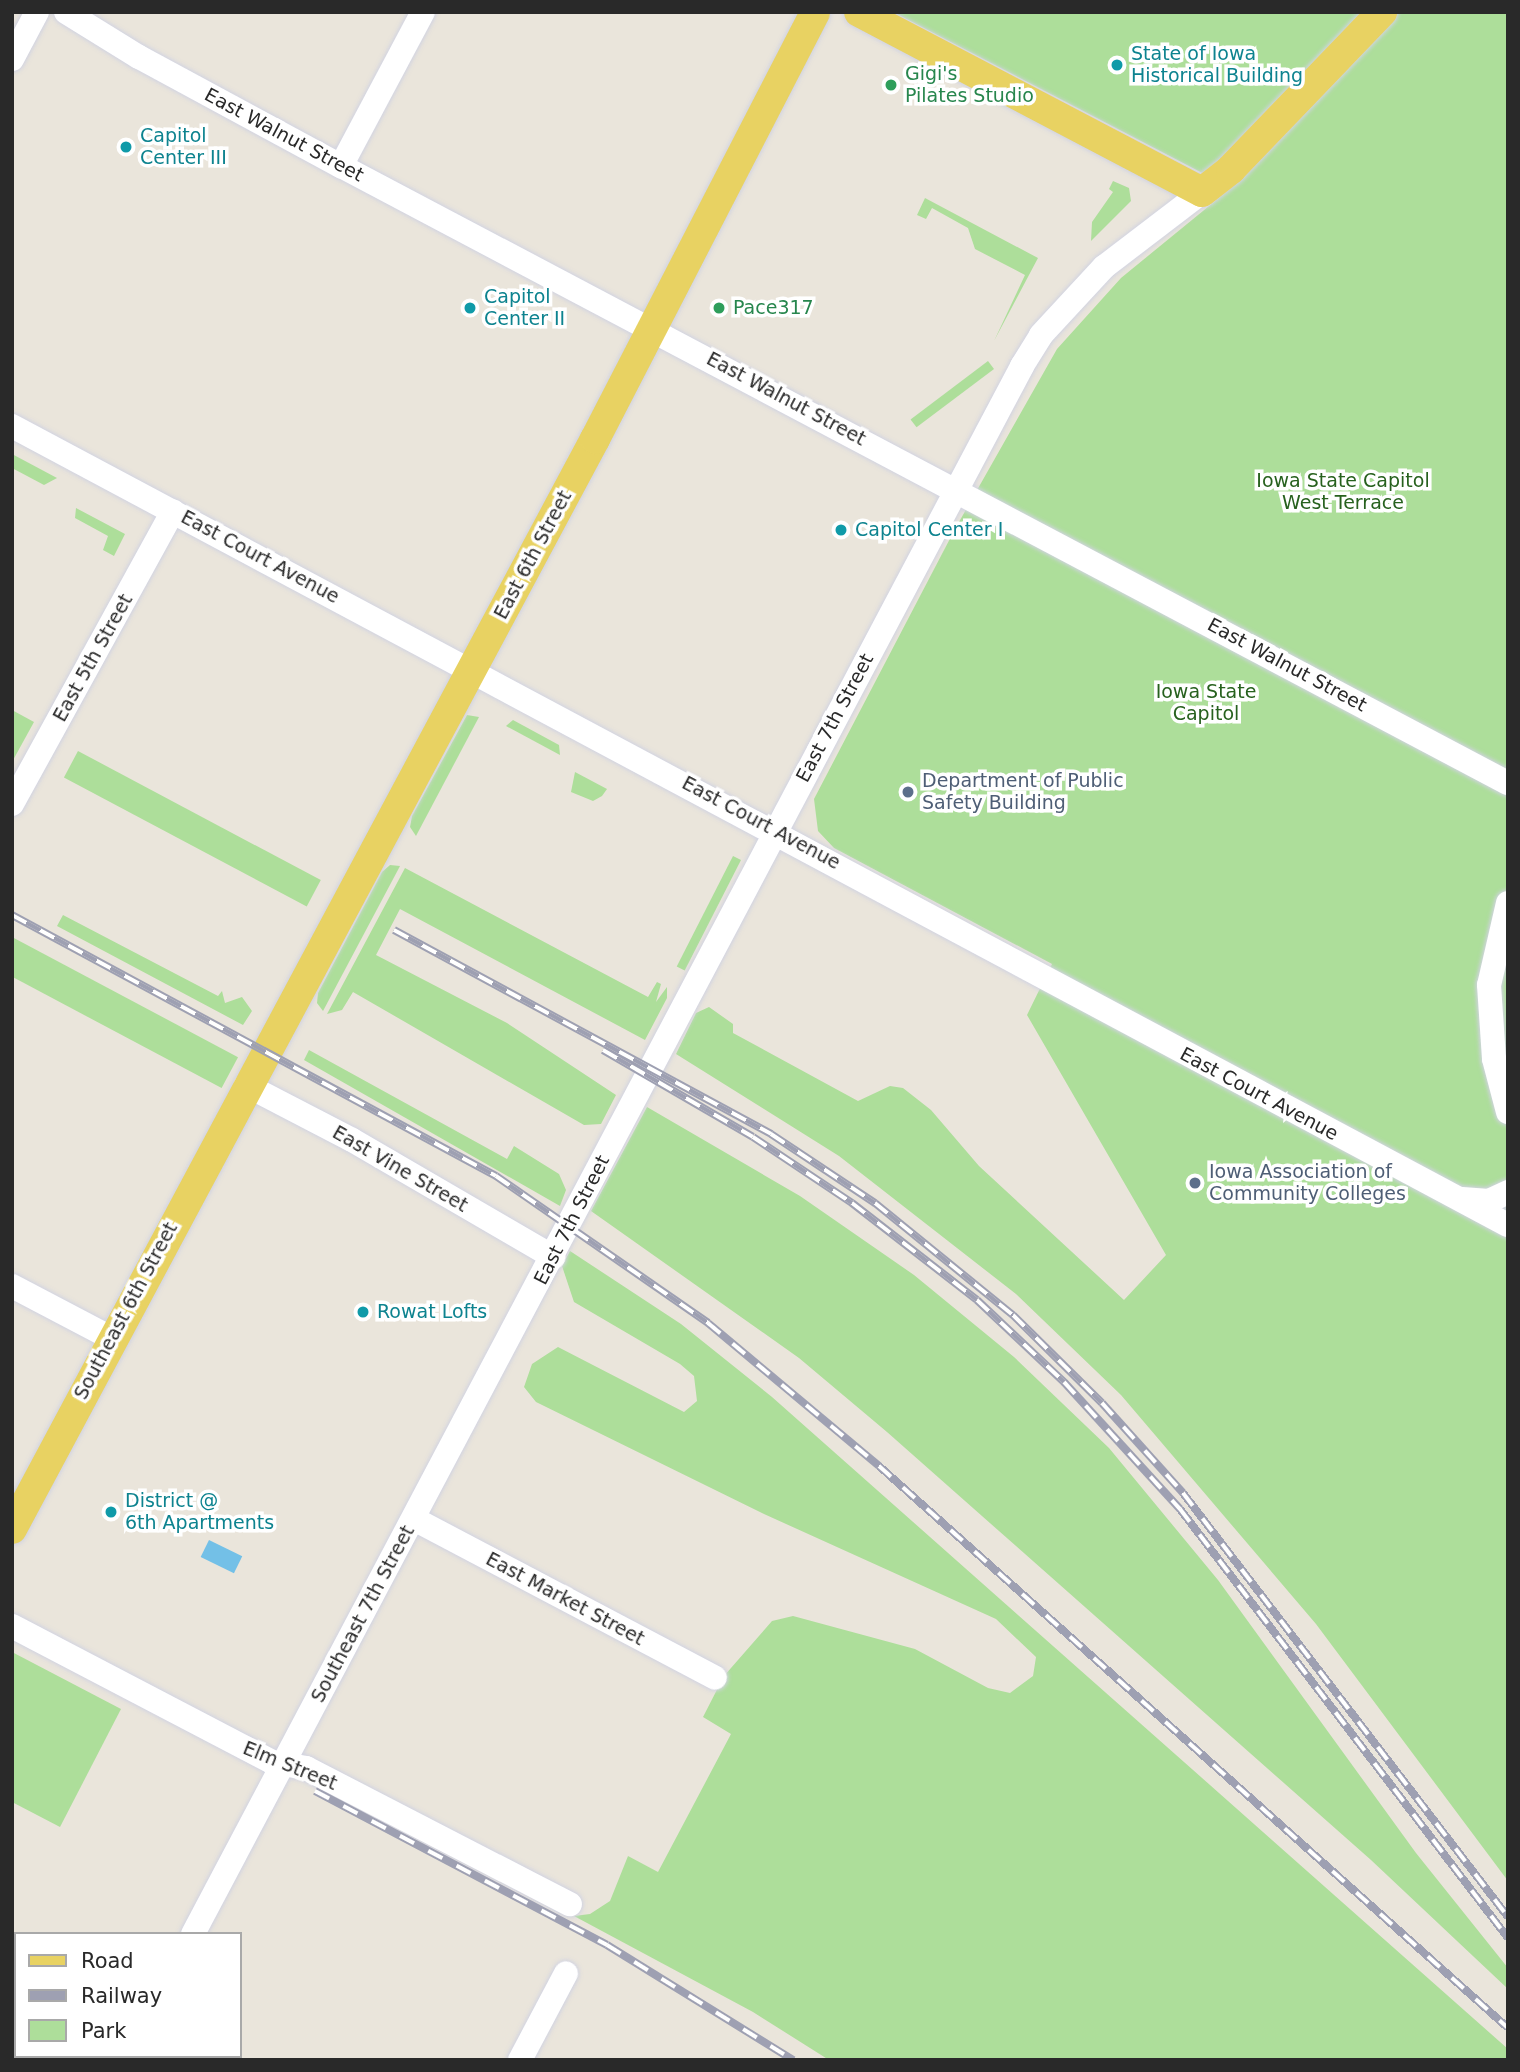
<!DOCTYPE html>
<style>
body{margin:0}
#map{position:relative;width:1520px;height:2072px;overflow:hidden;background:#eae5db;font-family:"DejaVu Sans",sans-serif}
div>[style]{position:absolute}
[style*='--x']{left:calc(var(--x)*1px);top:calc(var(--y)*1px);width:calc(var(--w)*1px);rotate:calc(var(--a)*1deg)}
.green>*{inset:0;background:#adde9a;transform-origin:0 0}
.water>*{inset:0;background:#73c0e7;transform-origin:0 0}
.roads{filter:drop-shadow(0 0 2px #d1d3e1) drop-shadow(0 0 2px #d1d3e1)}
.minor>*{height:24px;margin:-12px;padding:0 12px;transform-origin:12px;border-radius:12px;background:#fff}
.major>*{height:30px;margin:-15px;padding:0 15px;transform-origin:15px;border-radius:15px;background:#e8d262}
.rail>*{height:8px;margin-top:-4px;transform-origin:0;background:repeating-linear-gradient(90deg,#fff 0 16px,#9ea0b2 0 32px);box-sizing:border-box;border-block:2px solid #9ea0b2}
.dots>*{width:19px;height:19px;translate:-50% -50%;box-sizing:border-box;border:4px solid #fff;border-radius:50%}
span{translate:-50% -50%;white-space:nowrap;text-align:center;line-height:1.15;-webkit-text-stroke:7px #fff;paint-order:stroke}
.culture-label{font-size:19px;color:#0d838f}
.left{translate:0 -50%;text-align:left}
.leisure-label{font-size:19px;color:#27864d}
.street-label{font-size:19px;color:#292929}
.park-label{font-size:19px;color:#27611e}
.service-label{font-size:19px;color:#4e5e75}
.frame{position:absolute;inset:0;border:14px solid #292929;pointer-events:none}
.legend{position:absolute;left:14px;top:1932px;width:228px;height:126px;box-sizing:border-box;background:#fff;border:2px solid #a9a9a9;margin:0;padding:9px 12px;list-style:none;font-size:21px;color:#292929}
.legend li{display:flex;align-items:center;gap:14px;height:35px}
.legend b{width:35px;border:2px solid #a9a9a9}
</style>
<div id="map">
<div class="green">
<i style="clip-path:polygon(881px 12px,1508px 12px,1508px 1881px,1316px 1624px,1121px 1395px,1016px 1294px,839px 1156px,676px 1054px,696px 1013px,709px 1007px,733px 1024px,733px 1033px,858px 1101px,890px 1086px,903px 1088px,931px 1110px,979px 1166px,1124px 1300px,1166px 1255px,1027px 1015px,1052px 964px,834px 848px,818px 831px,814px 799px,955px 529px,1057px 349px,1121px 278px,1231px 188px,895px 13px)"></i>
<i style="clip-path:polygon(1113px 181px,1129px 188px,1131px 201px,1091px 241px,1092px 222px,1113px 192px,1109px 189px)"></i>
<i style="clip-path:polygon(925px 198px,1038px 258px,994px 341px,1025px 275px,975px 249px,968px 228px,932px 208px,926px 219px,917px 215px)"></i>
<i style="left:988px;top:361px;width:10px;height:97px;rotate:53deg"></i>
<i style="clip-path:polygon(12px 454px,57px 478px,44px 485px,12px 468px)"></i>
<i style="clip-path:polygon(76px 508px,125px 534px,114px 556px,103px 550px,108px 536px,75px 518px)"></i>
<i style="clip-path:polygon(12px 710px,34px 722px,12px 762px)"></i>
<i style="clip-path:polygon(467px 715px,479px 717px,416px 836px,410px 827px,412px 816px)"></i>
<i style="clip-path:polygon(513px 720px,559px 745px,560px 755px,506px 726px)"></i>
<i style="left:78px;top:751px;width:275px;height:30px;rotate:28deg"></i>
<i style="clip-path:polygon(575px 772px,607px 789px,602px 796px,593px 801px,571px 792px)"></i>
<i style="left:733px;top:856px;width:9px;height:124px;rotate:27deg"></i>
<i style="clip-path:polygon(390px 865px,400px 866px,323px 1011px,317px 1003px,318px 993px,382px 872px)"></i>
<i style="clip-path:polygon(405px 868px,648px 997px,657px 982px,661px 984px,656px 1002px,667px 987px,667px 998px,645px 1040px,400px 909px,376px 955px,507px 1023px,616px 1095px,601px 1124px,584px 1125px,353px 992px,342px 1010px,327px 1014px)"></i>
<i style="clip-path:polygon(63px 915px,218px 996px,222px 991px,225px 1003px,242px 997px,252px 1011px,243px 1025px,57px 926px)"></i>
<i style="left:12px;top:937px;width:256px;height:35px;rotate:28deg"></i>
<i style="clip-path:polygon(309px 1050px,507px 1159px,514px 1146px,559px 1174px,566px 1190px,560px 1206px,304px 1060px)"></i>
<i style="clip-path:polygon(647px 1107px,800px 1196px,914px 1275px,1014px 1357px,1109px 1448px,1218px 1580px,1416px 1853px,1508px 1968px,1508px 1989px,1371px 1860px,887px 1432px,799px 1358px,591px 1211px)"></i>
<i style="clip-path:polygon(570px 1251px,681px 1324px,772px 1397px,1508px 2049px,1508px 2060px,829px 2060px,753px 2012px,574px 1916px,590px 1914px,610px 1901px,628px 1856px,658px 1872px,731px 1734px,703px 1717px,724px 1676px,772px 1621px,793px 1616px,915px 1649px,988px 1688px,1010px 1693px,1033px 1676px,1036px 1657px,996px 1619px,764px 1514px,536px 1402px,524px 1387px,532px 1364px,558px 1347px,684px 1412px,697px 1401px,694px 1376px,680px 1364px,574px 1302px,562px 1266px)"></i>
<i style="clip-path:polygon(12px 1652px,121px 1709px,60px 1827px,12px 1802px)"></i>
</div>
<div class="water">
<i style="left:209px;top:1540px;width:37px;height:19px;rotate:26deg"></i>
</div>
<div class="roads">
<div class="minor">
<i style="--x:66;--y:12;--w:86;--a:31.7"></i>
<i style="--x:139;--y:57;--w:230;--a:28.4"></i>
<i style="--x:341;--y:166;--w:1320;--a:27.87"></i>
<i style="--x:12;--y:59;--w:53;--a:-62"></i>
<i style="--x:341;--y:166;--w:174;--a:-62"></i>
<i style="--x:12;--y:426;--w:1696;--a:28.11"></i>
<i style="--x:12;--y:804;--w:334;--a:-61.2"></i>
<i style="--x:1508;--y:903;--w:84;--a:103"></i>
<i style="--x:1489;--y:985;--w:74;--a:86.1"></i>
<i style="--x:1494;--y:1059;--w:55;--a:75.2"></i>
<i style="--x:246;--y:1085;--w:119;--a:27.4"></i>
<i style="--x:352;--y:1140;--w:233;--a:30.2"></i>
<i style="--x:1462;--y:1199;--w:27;--a:4"></i>
<i style="--x:1489;--y:1201;--w:21;--a:-25"></i>
<i style="--x:12;--y:1286;--w:112;--a:27.7"></i>
<i style="--x:414;--y:1519;--w:340;--a:27.8"></i>
<i style="--x:12;--y:1626;--w:293;--a:27.6"></i>
<i style="--x:272;--y:1762;--w:35;--a:10"></i>
<i style="--x:306;--y:1768;--w:297;--a:27.3"></i>
<i style="--x:193;--y:1934;--w:1774;--a:-62.13"></i>
<i style="--x:1022;--y:366;--w:36;--a:-58"></i>
<i style="--x:1041;--y:335;--w:93;--a:-47.2"></i>
<i style="--x:1104;--y:267;--w:123;--a:-37.4"></i>
<i style="--x:12;--y:1967;--w:4;--a:27"></i>
<i style="--x:181;--y:2056;--w:8;--a:30"></i>
<i style="--x:126;--y:2060;--w:4;--a:-63"></i>
<i style="--x:520;--y:2060;--w:98;--a:-62.1"></i>
</div>
<div class="major">
<i style="--x:859;--y:12;--w:387;--a:27.7"></i>
<i style="--x:1202;--y:192;--w:37;--a:-38"></i>
<i style="--x:1231;--y:169;--w:218;--a:-46.1"></i>
<i style="--x:12;--y:1529;--w:1236;--a:-61.86"></i>
<i style="--x:595;--y:439;--w:480;--a:-62.7"></i>
</div>
</div>
<div class="rail">
<i style="--x:12;--y:915;--w:550;--a:28.34"></i>
<i style="--x:496;--y:1176;--w:258;--a:34.7"></i>
<i style="--x:708;--y:1323;--w:223;--a:39.9"></i>
<i style="--x:879;--y:1466;--w:843;--a:41.78"></i>
<i style="--x:394;--y:930;--w:429;--a:28.4"></i>
<i style="--x:771;--y:1134;--w:125;--a:33.6"></i>
<i style="--x:875;--y:1203;--w:178;--a:39.1"></i>
<i style="--x:1013;--y:1315;--w:125;--a:44.7"></i>
<i style="--x:1102;--y:1403;--w:121;--a:48"></i>
<i style="--x:1183;--y:1493;--w:534;--a:52.53"></i>
<i style="--x:603;--y:1050;--w:173;--a:30.1"></i>
<i style="--x:753;--y:1137;--w:119;--a:33.7"></i>
<i style="--x:852;--y:1203;--w:158;--a:37.8"></i>
<i style="--x:977;--y:1300;--w:120;--a:43.3"></i>
<i style="--x:1064;--y:1382;--w:172;--a:47.6"></i>
<i style="--x:1180;--y:1509;--w:540;--a:52.6"></i>
<i style="--x:315;--y:1791;--w:330;--a:27.8"></i>
<i style="--x:607;--y:1945;--w:219;--a:31.7"></i>
</div>
<div class="dots">
<i style="left:1117px;top:65px;background:#0f9aa8"></i>
<i style="left:891px;top:85px;background:#2e9e5b"></i>
<i style="left:126px;top:147px;background:#0f9aa8"></i>
<i style="left:470px;top:308px;background:#0f9aa8"></i>
<i style="left:719px;top:308px;background:#2e9e5b"></i>
<i style="left:841px;top:530px;background:#0f9aa8"></i>
<i style="left:908px;top:792px;background:#5c6f8a"></i>
<i style="left:1195px;top:1183px;background:#5c6f8a"></i>
<i style="left:363px;top:1312px;background:#0f9aa8"></i>
<i style="left:111px;top:1512px;background:#0f9aa8"></i>
</div>
<div class="culture-label">
<span class="left" style="left:1131px;top:65px">State of Iowa<br>Historical Building</span>
<span class="left" style="left:140px;top:147px">Capitol<br>Center III</span>
<span class="left" style="left:484px;top:308px">Capitol<br>Center II</span>
<span class="left" style="left:855px;top:530px">Capitol Center I</span>
<span class="left" style="left:377px;top:1312px">Rowat Lofts</span>
<span class="left" style="left:125px;top:1512px">District @<br>6th Apartments</span>
</div>
<div class="leisure-label">
<span class="left" style="left:905px;top:85px">Gigi's<br>Pilates Studio</span>
<span class="left" style="left:733px;top:308px">Pace317</span>
</div>
<div class="street-label">
<span style="left:284px;top:135px;rotate:28deg">East Walnut Street</span>
<span style="left:786px;top:399px;rotate:28deg">East Walnut Street</span>
<span style="left:533px;top:555px;rotate:-62deg">East 6th Street</span>
<span style="left:260px;top:557px;rotate:28deg">East Court Avenue</span>
<span style="left:93px;top:658px;rotate:-61deg">East 5th Street</span>
<span style="left:1287px;top:665px;rotate:28deg">East Walnut Street</span>
<span style="left:835px;top:718px;rotate:-62deg">East 7th Street</span>
<span style="left:761px;top:823px;rotate:28deg">East Court Avenue</span>
<span style="left:1259px;top:1094px;rotate:28deg">East Court Avenue</span>
<span style="left:400px;top:1169px;rotate:30deg">East Vine Street</span>
<span style="left:572px;top:1220px;rotate:-63deg">East 7th Street</span>
<span style="left:126px;top:1311px;rotate:-62deg">Southeast 6th Street</span>
<span style="left:565px;top:1599px;rotate:28deg">East Market Street</span>
<span style="left:363px;top:1614px;rotate:-62deg">Southeast 7th Street</span>
<span style="left:290px;top:1766px;rotate:22deg">Elm Street</span>
</div>
<div class="park-label">
<span style="left:1343px;top:492px">Iowa State Capitol<br>West Terrace</span>
<span style="left:1206px;top:703px">Iowa State<br>Capitol</span>
</div>
<div class="service-label">
<span class="left" style="left:922px;top:792px">Department of Public<br>Safety Building</span>
<span class="left" style="left:1209px;top:1183px">Iowa Association of<br>Community Colleges</span>
</div>
<div class="frame"></div>
<ul class="legend">
<li><b style="height:9px;background:#e8d262"></b>Road</li>
<li><b style="height:9px;background:#9ea0b2"></b>Railway</li>
<li><b style="height:19px;background:#adde9a"></b>Park</li>
</ul>
</div>
